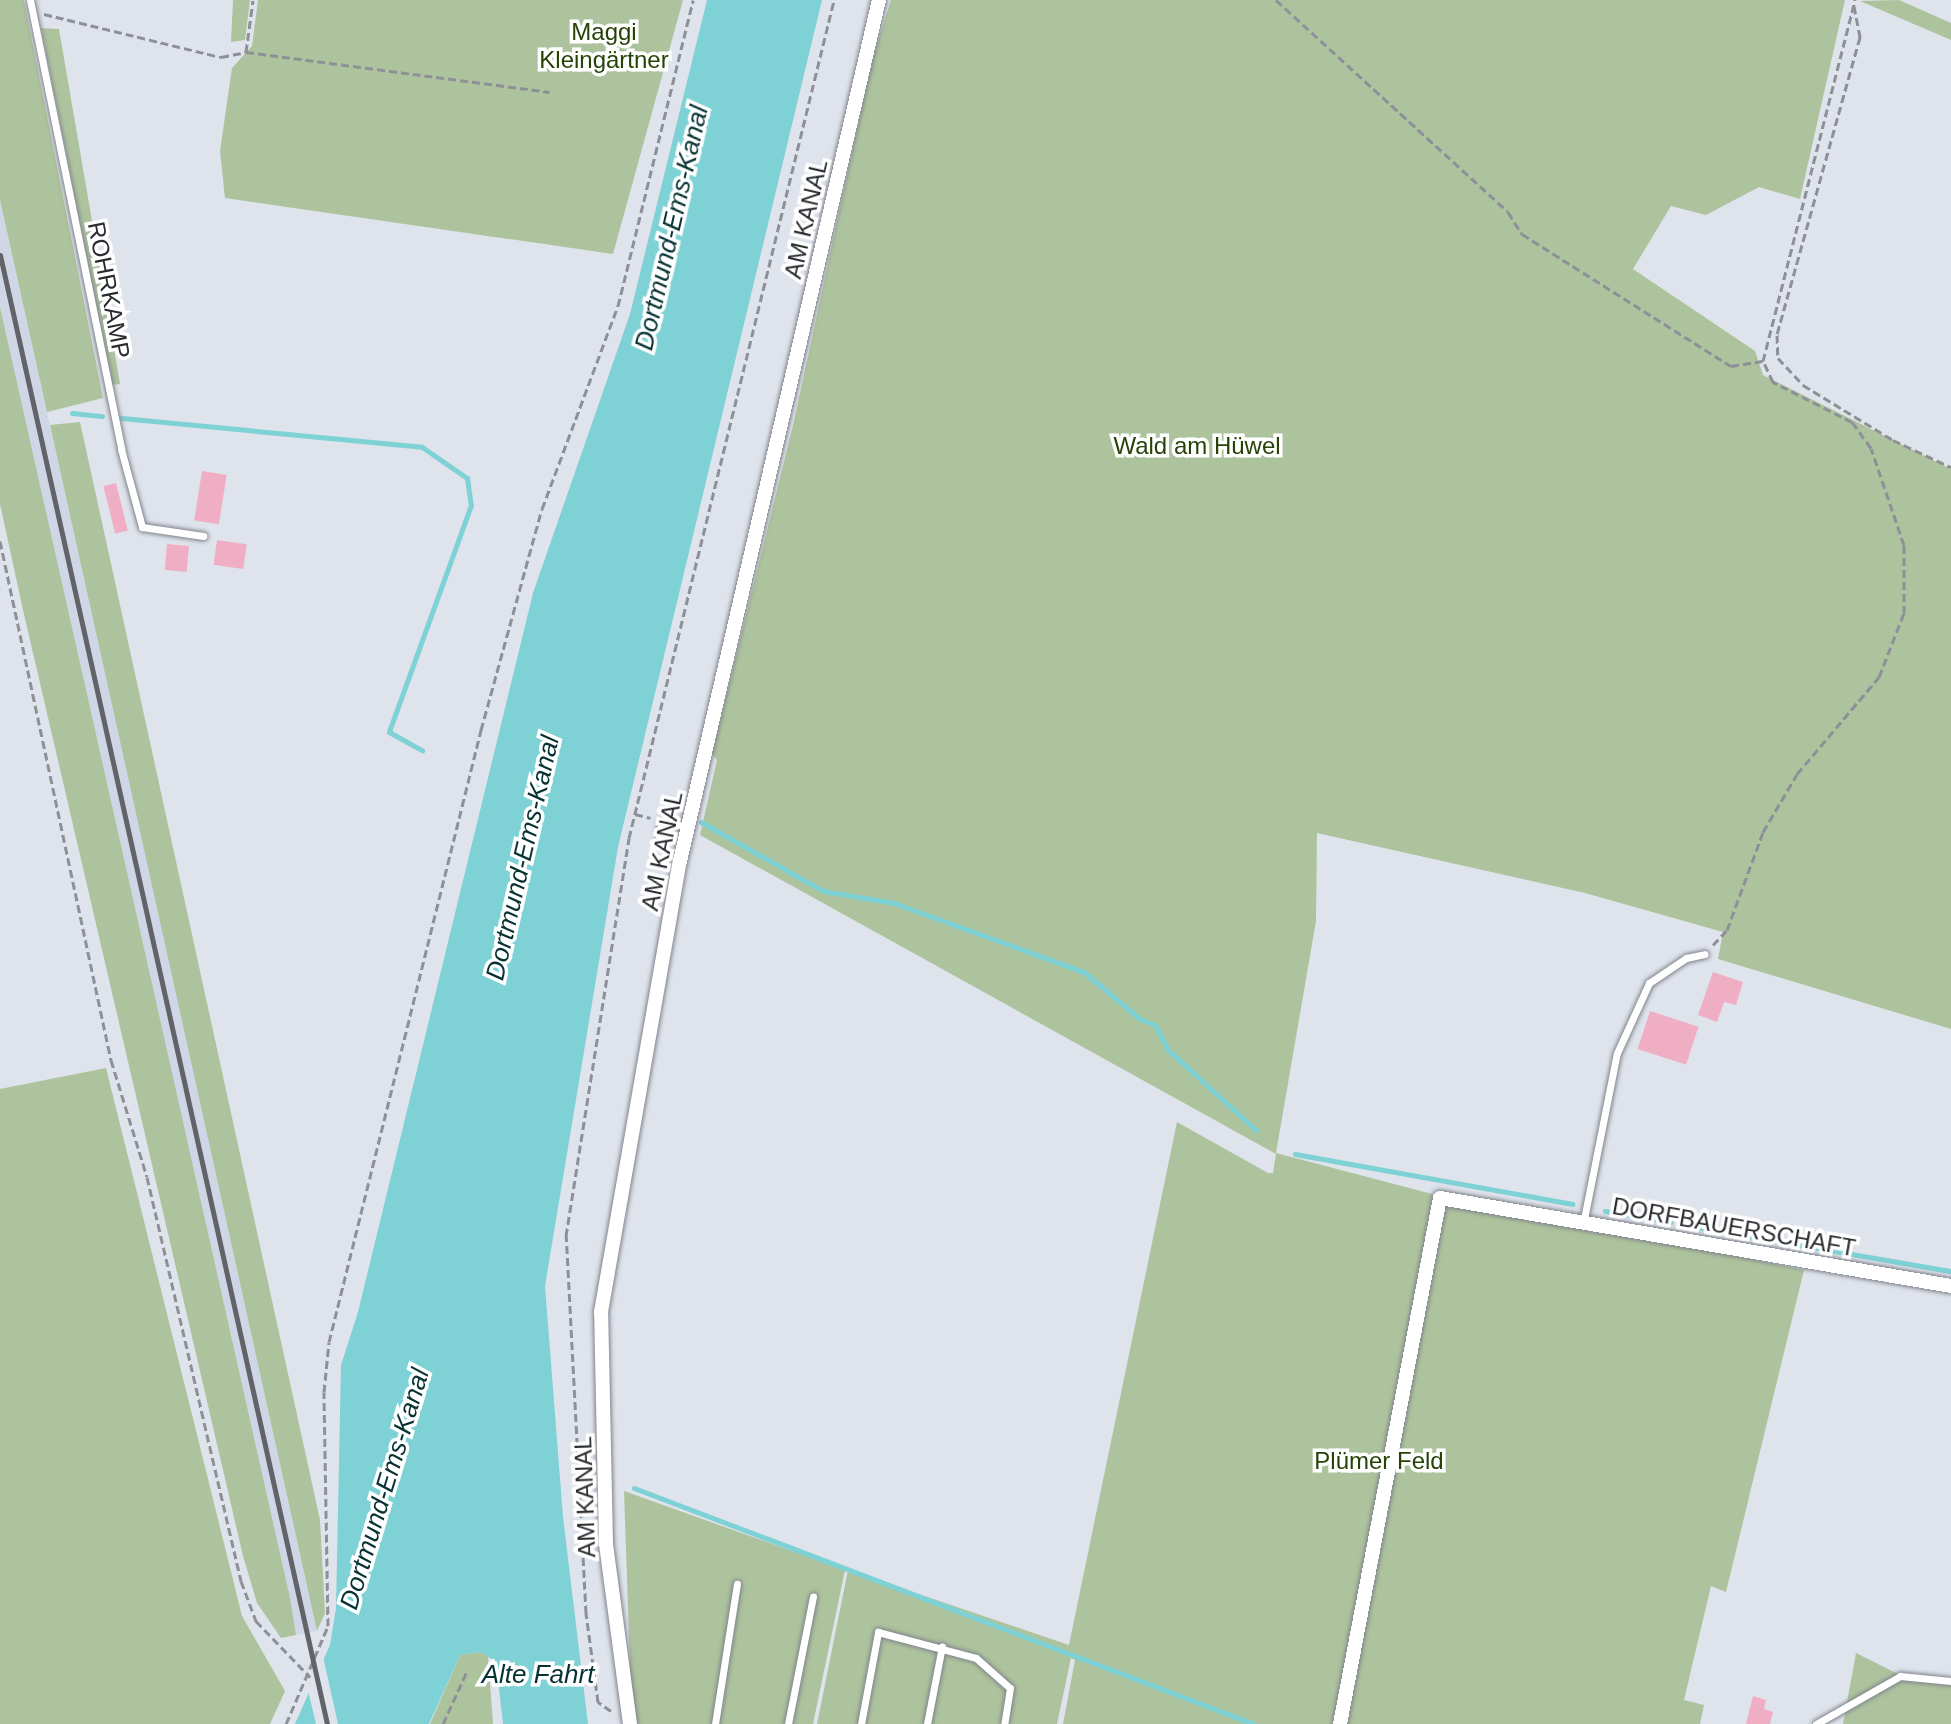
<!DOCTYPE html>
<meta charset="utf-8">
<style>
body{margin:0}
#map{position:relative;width:1951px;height:1724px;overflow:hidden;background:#dfe3ec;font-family:Arial,sans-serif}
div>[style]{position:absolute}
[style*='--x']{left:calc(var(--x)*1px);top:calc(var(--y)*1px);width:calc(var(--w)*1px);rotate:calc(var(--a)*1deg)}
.built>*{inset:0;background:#cfd7e6}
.green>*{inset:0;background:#adc39d}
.water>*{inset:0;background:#7ed1d5}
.pier>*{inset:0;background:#dfe3ec}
.stream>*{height:5px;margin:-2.5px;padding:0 2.5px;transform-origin:2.5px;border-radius:2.5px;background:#7ed1d5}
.building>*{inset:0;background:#efaec4;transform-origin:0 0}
.path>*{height:3px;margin-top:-1.5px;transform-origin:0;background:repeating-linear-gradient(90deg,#8d9096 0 8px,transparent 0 12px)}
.roads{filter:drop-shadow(0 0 2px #80848c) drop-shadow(0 0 2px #80848c)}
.service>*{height:7px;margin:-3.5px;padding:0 3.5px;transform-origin:3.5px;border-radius:3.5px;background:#fff}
.minor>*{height:14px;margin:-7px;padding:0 7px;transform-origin:7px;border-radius:7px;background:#fff}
.rail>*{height:5px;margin:-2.5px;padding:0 2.5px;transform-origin:2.5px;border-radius:2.5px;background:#616368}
span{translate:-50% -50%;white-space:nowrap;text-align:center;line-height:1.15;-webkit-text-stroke:7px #fff;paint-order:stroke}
.park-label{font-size:24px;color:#274207}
.street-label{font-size:24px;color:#292b2e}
.water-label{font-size:26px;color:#073234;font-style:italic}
</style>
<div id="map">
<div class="built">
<i style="clip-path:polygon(0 200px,317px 1631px,296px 1635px,0 307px)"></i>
</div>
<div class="green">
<i style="clip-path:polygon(0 0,24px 0,103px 398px,47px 412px,0 200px)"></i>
<i style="clip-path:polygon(233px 0,250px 0,245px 40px,231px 42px)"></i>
<i style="clip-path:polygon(258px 0,683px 0,613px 254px,225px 198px,220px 151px,232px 68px,252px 46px)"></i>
<i style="clip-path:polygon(891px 0,1845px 0,1800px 199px,1759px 187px,1706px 215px,1671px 206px,1633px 269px,1755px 351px,1763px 375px,1951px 469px,1951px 1029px,1718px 959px,1723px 932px,1585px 893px,1317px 833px,1316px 921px,1276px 1153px,1436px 1195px,1804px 1270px,1726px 1592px,1711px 1586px,1684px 1700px,1704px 1705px,1700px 1724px,1063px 1724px,1075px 1660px,1071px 1658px,1057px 1724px,817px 1724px,848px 1570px,1069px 1645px,1177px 1122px,1268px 1173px,1273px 1173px,1276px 1154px,700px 835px,717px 760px,712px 754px,794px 421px,872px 60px)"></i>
<i style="clip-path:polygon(1899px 0,1951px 23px,1951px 40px,1860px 1px)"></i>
<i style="clip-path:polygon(41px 28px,59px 29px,120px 384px,112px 385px)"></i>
<i style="clip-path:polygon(0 307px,290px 1598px,296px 1635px,281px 1638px,257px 1603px,243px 1556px,23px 610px,0 504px)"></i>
<i style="clip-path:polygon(80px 422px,320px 1520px,325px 1613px,317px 1631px,50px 425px)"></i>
<i style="clip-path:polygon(106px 1068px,242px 1616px,285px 1691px,270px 1724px,0 1724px,0 1089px)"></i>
<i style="clip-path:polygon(624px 1491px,845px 1570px,813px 1724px,632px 1724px)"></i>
<i style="clip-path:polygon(481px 1652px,488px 1656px,493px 1724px,430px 1724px,460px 1655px)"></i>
<i style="clip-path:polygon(1856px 1653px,1898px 1674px,1951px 1680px,1951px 1724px,1843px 1724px)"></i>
</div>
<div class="water">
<i style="clip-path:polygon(707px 0,822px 0,618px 847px,545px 1286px,563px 1517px,588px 1724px,503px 1724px,496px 1662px,481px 1652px,460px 1655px,429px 1724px,295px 1724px,330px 1645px,336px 1608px,341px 1365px,358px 1312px,533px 593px,630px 314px)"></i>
</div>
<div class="pier">
<i style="clip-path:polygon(322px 1652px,338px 1724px,316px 1724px,307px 1686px)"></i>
</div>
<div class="stream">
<i style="--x:72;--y:413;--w:30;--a:6"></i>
<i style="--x:122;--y:418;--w:301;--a:5.5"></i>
<i style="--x:422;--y:447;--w:55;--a:34.6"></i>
<i style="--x:467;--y:478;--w:27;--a:82"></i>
<i style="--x:471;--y:505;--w:241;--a:109.9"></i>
<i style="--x:389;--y:732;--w:38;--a:29"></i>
<i style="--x:701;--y:822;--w:140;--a:29.5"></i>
<i style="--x:823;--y:891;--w:72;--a:9.6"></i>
<i style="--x:894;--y:903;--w:202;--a:20"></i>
<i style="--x:1084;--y:972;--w:73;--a:40"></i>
<i style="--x:1140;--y:1019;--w:16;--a:22"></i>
<i style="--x:1155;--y:1025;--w:28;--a:63"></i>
<i style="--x:1168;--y:1050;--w:120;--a:42.3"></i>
<i style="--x:1295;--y:1154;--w:282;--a:10.2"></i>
<i style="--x:1605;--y:1211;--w:67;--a:9.5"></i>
<i style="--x:1695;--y:1227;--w:260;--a:9.8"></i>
<i style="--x:634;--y:1488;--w:663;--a:20.84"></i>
</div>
<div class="building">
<i style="left:202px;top:471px;width:25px;height:50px;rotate:9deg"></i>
<i style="left:116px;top:483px;width:49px;height:13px;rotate:76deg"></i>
<i style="left:217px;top:540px;width:30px;height:25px;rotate:8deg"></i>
<i style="left:167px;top:544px;width:22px;height:26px;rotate:5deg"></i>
<i style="clip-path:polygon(1713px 972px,1743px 982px,1736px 1005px,1724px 1002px,1717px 1022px,1698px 1015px)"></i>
<i style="left:1650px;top:1011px;width:51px;height:40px;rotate:18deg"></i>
<i style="clip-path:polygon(1753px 1696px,1766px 1700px,1764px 1709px,1773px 1712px,1770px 1724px,1746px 1724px)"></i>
</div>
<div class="path">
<i style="--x:1276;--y:0;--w:314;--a:42.4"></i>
<i style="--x:1508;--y:212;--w:26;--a:58"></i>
<i style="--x:1522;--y:234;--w:247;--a:32.3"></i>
<i style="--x:1731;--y:366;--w:32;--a:-9"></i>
<i style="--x:1854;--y:6;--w:32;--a:79"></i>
<i style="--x:1860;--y:37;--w:309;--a:105.6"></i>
<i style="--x:1777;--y:335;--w:23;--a:88"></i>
<i style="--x:1778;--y:358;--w:37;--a:47"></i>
<i style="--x:1803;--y:385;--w:105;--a:31.4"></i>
<i style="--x:1893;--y:440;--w:64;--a:25"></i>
<i style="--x:44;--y:14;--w:182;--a:13.7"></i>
<i style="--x:221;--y:57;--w:25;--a:-11"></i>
<i style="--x:246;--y:52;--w:306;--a:7.5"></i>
<i style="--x:246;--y:52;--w:52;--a:-82.3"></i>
<i style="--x:0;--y:541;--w:531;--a:77.93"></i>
<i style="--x:111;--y:1060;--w:122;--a:72.9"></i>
<i style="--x:147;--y:1177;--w:415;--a:76.9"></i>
<i style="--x:241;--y:1581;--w:43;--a:69.4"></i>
<i style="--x:256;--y:1621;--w:78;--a:46"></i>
<i style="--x:635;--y:814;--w:16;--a:14"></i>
<i style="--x:1713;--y:945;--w:21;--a:-47"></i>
<i style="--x:1727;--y:930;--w:104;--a:-69.8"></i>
<i style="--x:1763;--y:832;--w:67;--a:-59.6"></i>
<i style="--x:1797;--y:774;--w:127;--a:-49.8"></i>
<i style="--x:1879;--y:677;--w:69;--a:-68.7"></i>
<i style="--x:1904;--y:613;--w:68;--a:-90"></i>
<i style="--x:1904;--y:545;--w:102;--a:-108.8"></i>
<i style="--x:1871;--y:448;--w:32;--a:-126"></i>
<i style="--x:1852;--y:422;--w:89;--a:-153.1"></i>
<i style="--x:1773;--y:382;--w:23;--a:-115"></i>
<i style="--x:1763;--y:361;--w:373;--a:-75.7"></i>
<i style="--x:611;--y:1711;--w:16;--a:-145"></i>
<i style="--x:598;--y:1702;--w:90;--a:-97.7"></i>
<i style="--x:586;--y:1613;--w:378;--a:-93"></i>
<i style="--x:566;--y:1236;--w:403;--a:-81"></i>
<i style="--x:629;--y:838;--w:863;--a:-76.25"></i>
<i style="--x:286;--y:1724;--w:107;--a:-66.8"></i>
<i style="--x:328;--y:1626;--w:234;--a:-91"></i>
<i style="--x:324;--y:1392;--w:50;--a:-84.3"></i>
<i style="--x:329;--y:1342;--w:631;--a:-76.05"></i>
<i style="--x:481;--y:730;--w:229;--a:-74.6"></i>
<i style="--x:542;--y:509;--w:217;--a:-69.5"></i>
<i style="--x:618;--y:306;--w:315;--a:-76.2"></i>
<i style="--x:443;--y:1724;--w:60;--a:-65.6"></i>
</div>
<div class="roads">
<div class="service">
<i style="--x:30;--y:0;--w:458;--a:78.5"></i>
<i style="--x:121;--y:449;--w:81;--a:74.9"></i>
<i style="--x:142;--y:527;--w:62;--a:8.4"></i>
<i style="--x:659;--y:836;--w:15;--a:-79"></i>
<i style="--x:662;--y:821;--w:27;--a:13"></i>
<i style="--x:1583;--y:1224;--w:174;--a:-78.8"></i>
<i style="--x:1617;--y:1053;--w:77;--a:-65.4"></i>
<i style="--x:1649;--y:983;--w:45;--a:-34"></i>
<i style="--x:1686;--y:958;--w:19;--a:-12"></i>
<i style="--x:715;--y:1724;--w:142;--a:-81.1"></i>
<i style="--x:788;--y:1724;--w:130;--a:-78.9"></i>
<i style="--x:861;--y:1724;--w:94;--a:-79.5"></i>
<i style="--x:878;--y:1632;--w:101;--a:14.9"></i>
<i style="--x:976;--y:1658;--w:45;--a:41.4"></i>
<i style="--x:1010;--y:1688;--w:36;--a:99"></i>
<i style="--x:927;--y:1724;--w:79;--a:-79.1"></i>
<i style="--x:1816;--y:1724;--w:97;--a:-29.7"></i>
<i style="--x:1900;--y:1676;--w:51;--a:5.6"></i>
</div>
<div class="minor">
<i style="--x:630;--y:1724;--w:182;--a:-97.6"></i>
<i style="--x:606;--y:1544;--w:232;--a:-91.2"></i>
<i style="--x:601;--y:1312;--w:458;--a:-80.1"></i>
<i style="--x:680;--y:861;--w:884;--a:-76.99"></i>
<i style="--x:1340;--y:1724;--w:535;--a:-79.24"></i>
<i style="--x:1440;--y:1198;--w:519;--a:9.77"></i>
</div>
</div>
<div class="rail">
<i style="--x:0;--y:255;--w:1505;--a:77.45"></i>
</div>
<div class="park-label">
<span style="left:604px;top:46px">Maggi<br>Kleingärtner</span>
<span style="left:1197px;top:446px">Wald am Hüwel</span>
<span style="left:1379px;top:1461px">Plümer Feld</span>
</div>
<div class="street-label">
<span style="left:806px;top:219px;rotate:-77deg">AM KANAL</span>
<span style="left:109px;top:290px;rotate:79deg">ROHRKAMP</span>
<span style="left:662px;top:851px;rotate:-78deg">AM KANAL</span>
<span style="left:1734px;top:1227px;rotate:10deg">DORFBAUERSCHAFT</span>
<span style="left:585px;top:1497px;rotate:-92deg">AM KANAL</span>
</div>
<div class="water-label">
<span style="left:672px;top:228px;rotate:-77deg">Dortmund-Ems-Kanal</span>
<span style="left:523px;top:858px;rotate:-77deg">Dortmund-Ems-Kanal</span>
<span style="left:385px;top:1489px;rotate:-73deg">Dortmund-Ems-Kanal</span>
<span style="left:538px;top:1675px">Alte Fahrt</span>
</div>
</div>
